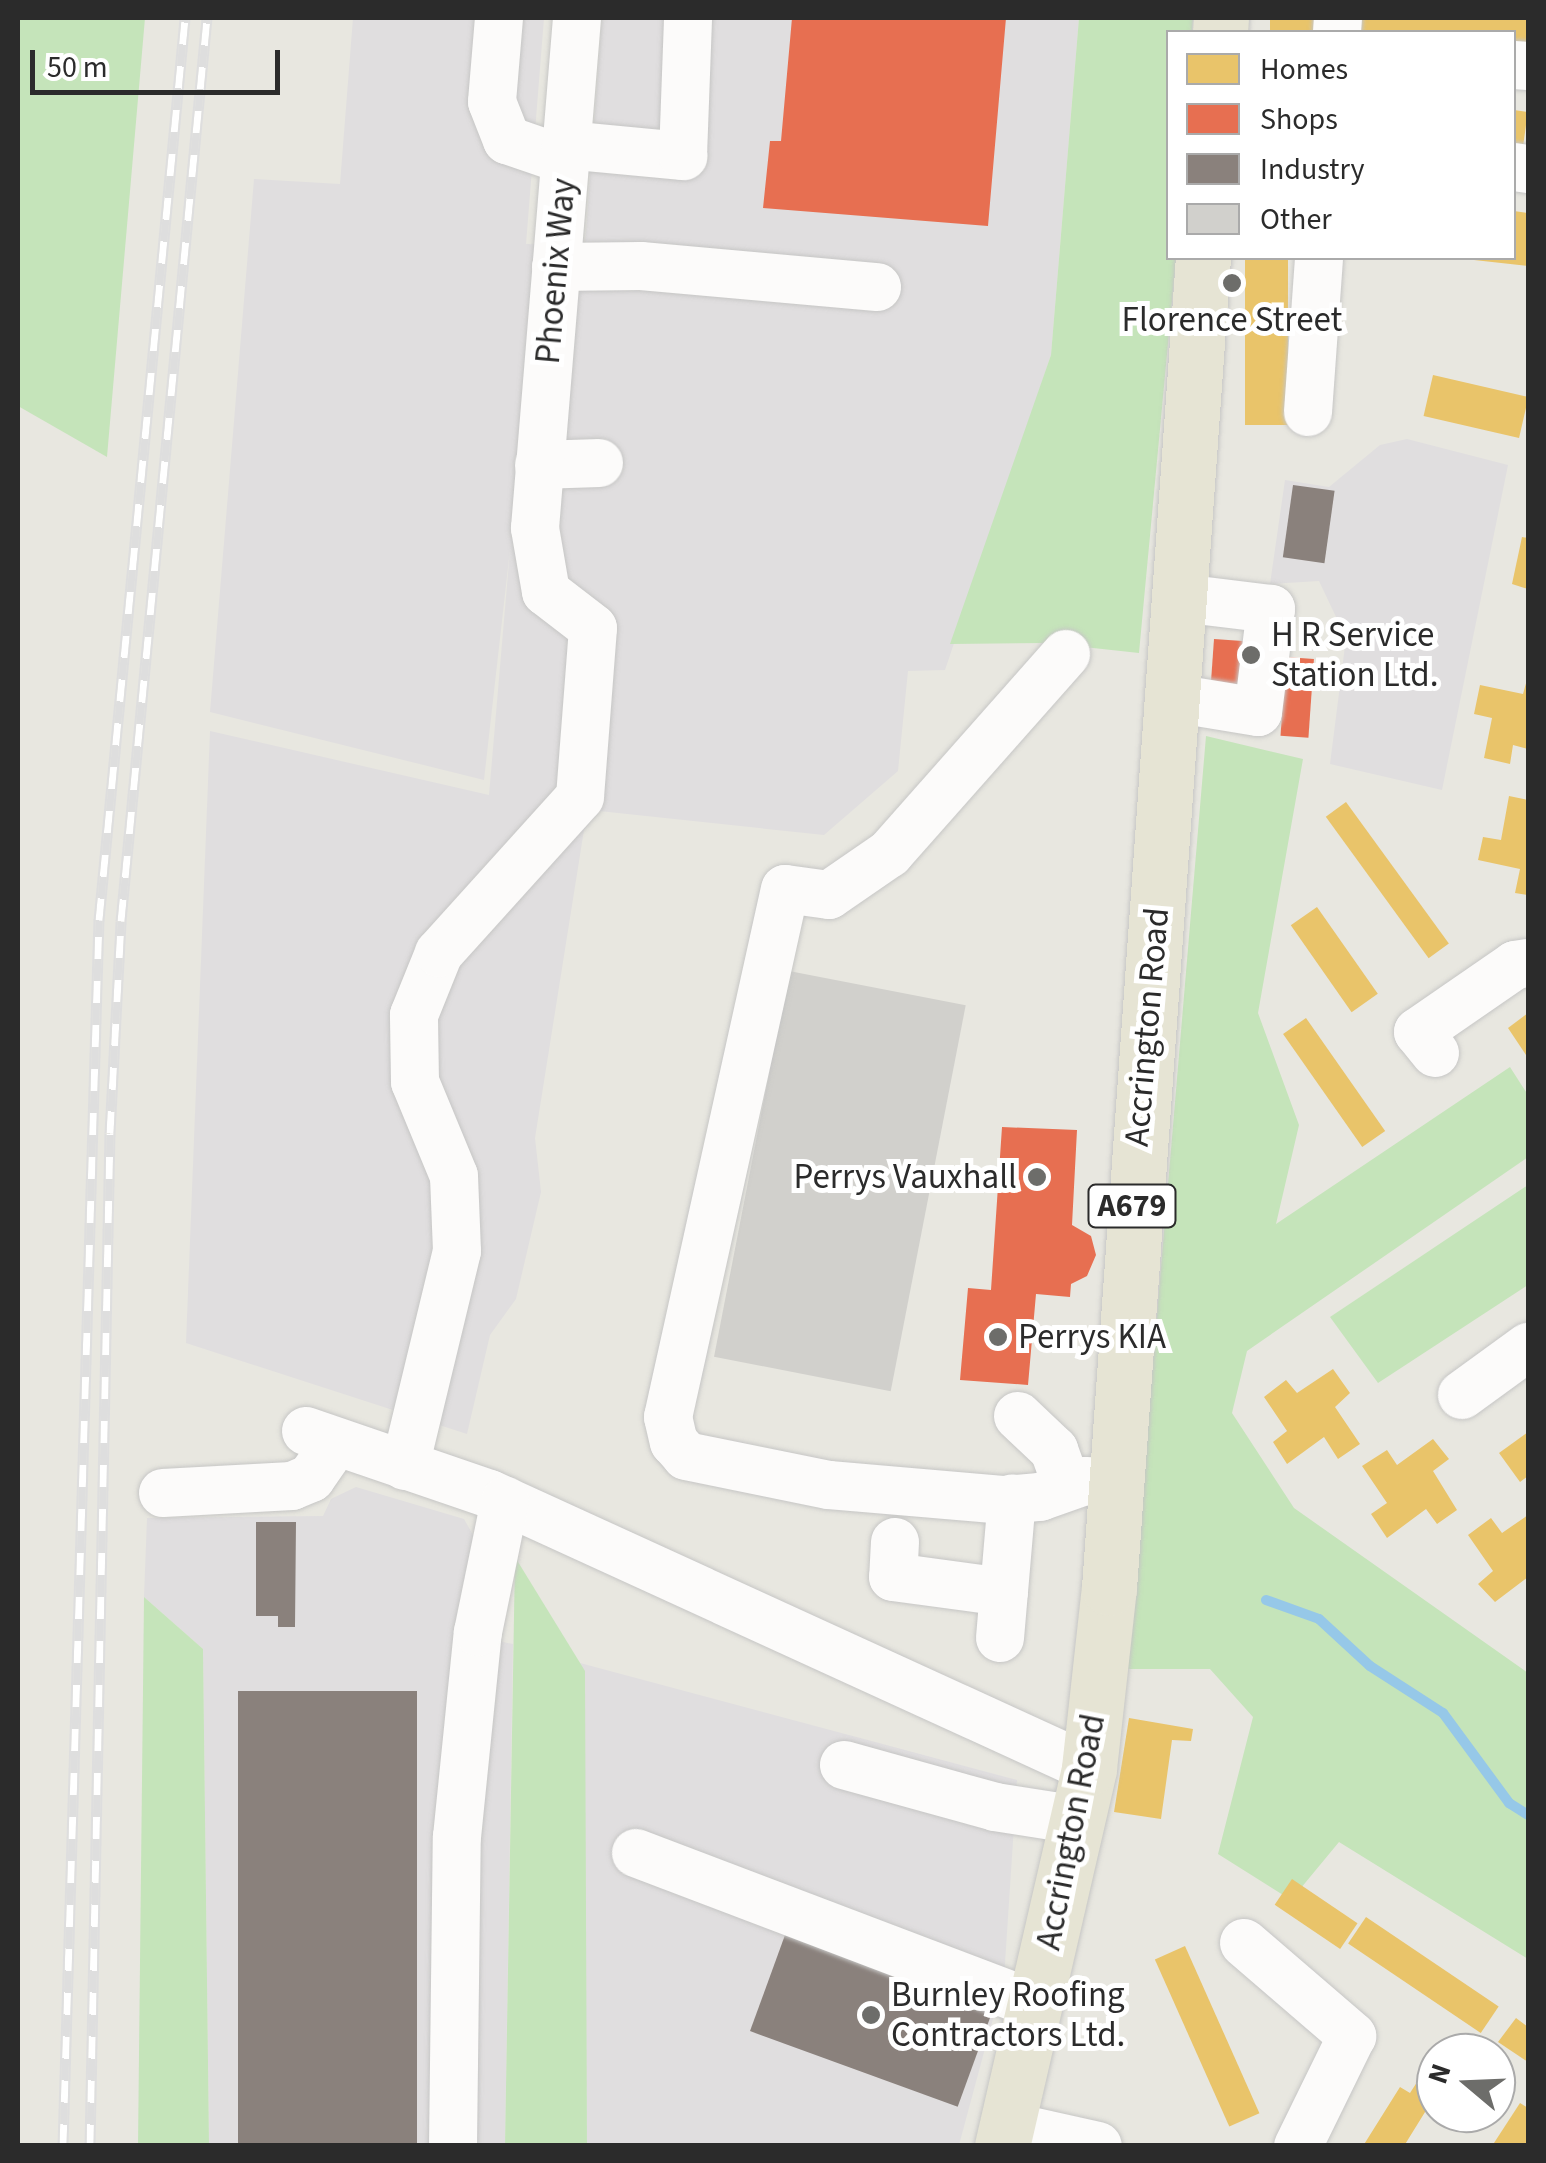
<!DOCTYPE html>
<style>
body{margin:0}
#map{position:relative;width:1546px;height:2163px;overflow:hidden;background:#e8e7e0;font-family:"Source Sans 3",sans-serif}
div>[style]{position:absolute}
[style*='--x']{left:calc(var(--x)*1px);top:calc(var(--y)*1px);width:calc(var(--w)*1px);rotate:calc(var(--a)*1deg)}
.industrial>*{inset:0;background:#e0dedf}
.green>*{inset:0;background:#c5e4ba}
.homes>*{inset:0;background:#e9c46a;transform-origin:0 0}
.shops>*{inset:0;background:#e76f51;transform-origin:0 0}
.industry>*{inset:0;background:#8a817c;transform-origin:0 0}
.stream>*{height:10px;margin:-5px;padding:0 5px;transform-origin:5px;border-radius:5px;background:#96c8e8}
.building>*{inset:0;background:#d1d0cc;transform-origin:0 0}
.roads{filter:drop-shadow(0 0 2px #c6c6c5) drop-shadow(0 0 2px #c6c6c5)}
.minor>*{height:48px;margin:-24px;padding:0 24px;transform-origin:24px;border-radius:24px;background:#fcfbfa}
.major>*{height:55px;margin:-27.5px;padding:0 27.5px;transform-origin:27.5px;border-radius:27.5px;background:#e6e4d4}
.rail>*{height:11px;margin-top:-5.5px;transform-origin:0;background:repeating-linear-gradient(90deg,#fff 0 22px,#dedede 0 44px);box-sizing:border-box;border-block:2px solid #dedede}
.dots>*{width:28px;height:28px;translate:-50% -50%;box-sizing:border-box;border:5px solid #fff;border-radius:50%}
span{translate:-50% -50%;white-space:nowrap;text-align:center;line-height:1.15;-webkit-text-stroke:10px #fff;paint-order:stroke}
.shield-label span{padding:2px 8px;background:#fff;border:2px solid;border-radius:8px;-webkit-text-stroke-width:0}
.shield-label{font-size:32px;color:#2b2b2b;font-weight:700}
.street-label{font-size:35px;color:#2b2b2b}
.poi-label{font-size:35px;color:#2b2b2b}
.left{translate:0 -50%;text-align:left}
.right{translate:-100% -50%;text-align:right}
.frame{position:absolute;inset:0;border:20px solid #2b2b2b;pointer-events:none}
.legend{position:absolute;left:1166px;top:30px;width:350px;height:230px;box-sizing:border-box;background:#fff;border:2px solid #aaa;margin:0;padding:12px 18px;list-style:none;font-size:30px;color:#2b2b2b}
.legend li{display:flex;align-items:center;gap:20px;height:50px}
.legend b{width:50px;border:2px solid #aaa}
.north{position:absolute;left:1416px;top:2033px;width:100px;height:100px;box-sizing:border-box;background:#fff;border:2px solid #aaa;border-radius:50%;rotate:289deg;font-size:28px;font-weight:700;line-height:40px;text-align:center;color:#2b2b2b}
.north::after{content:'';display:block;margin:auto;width:35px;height:45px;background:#6d6d6a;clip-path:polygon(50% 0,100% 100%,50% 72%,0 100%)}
.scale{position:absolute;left:30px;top:50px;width:250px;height:45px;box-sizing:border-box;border:5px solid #2b2b2b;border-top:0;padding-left:12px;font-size:30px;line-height:35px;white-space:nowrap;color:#2b2b2b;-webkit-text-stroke:8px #fff;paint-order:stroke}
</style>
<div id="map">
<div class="industrial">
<i style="clip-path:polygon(353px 18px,544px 18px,526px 244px,585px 245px,602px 18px,1079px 18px,1051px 355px,945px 670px,908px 671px,898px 771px,824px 835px,599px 811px,584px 830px,535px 1138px,541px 1192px,516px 1299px,490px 1335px,467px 1434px,186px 1343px,210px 731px,489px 795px,510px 550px,484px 780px,210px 712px,254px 179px,340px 184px)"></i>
<i style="clip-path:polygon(1407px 439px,1508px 465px,1442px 790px,1330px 764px,1346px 638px,1319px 581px,1270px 584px,1285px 480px,1329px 487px,1380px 445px)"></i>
<i style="clip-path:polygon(356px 1487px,464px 1519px,481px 1549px,469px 1635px,513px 1644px,505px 2145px,209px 2145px,203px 1649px,144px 1597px,147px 1518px,323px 1516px,331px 1499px)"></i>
<i style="clip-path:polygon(580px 1663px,1017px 1780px,1004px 1978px,959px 2145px,587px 2145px)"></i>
</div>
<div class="green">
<i style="clip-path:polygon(18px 18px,145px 18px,107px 457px,18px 406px)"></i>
<i style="clip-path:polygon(1079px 18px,1193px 18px,1192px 32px,1168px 32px,1168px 258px,1176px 258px,1139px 653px,1047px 643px,950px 644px,1051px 355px)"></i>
<i style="clip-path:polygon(1206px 736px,1303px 759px,1258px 1013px,1299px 1125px,1276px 1224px,1510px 1067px,1528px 1095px,1528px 1157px,1247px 1351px,1232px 1413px,1294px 1508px,1528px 1673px,1528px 1959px,1339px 1842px,1291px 1900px,1218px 1854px,1253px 1717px,1210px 1669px,1127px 1669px)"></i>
<i style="clip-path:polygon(1528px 1185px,1528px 1285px,1378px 1383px,1330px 1317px)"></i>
<i style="clip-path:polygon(515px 1557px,585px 1671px,587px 2145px,505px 2146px)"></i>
<i style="clip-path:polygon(144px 1597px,203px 1649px,209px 2145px,138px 2145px)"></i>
</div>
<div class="homes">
<i style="left:1270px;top:18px;width:50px;height:14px"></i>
<i style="clip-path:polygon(1355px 18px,1528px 18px,1528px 54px,1514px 52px,1514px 32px,1354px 32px)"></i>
<i style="left:1514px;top:110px;width:14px;height:45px;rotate:8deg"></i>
<i style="clip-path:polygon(1514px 211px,1528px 213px,1528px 266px,1474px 260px,1514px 258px)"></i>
<i style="left:1245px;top:258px;width:43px;height:167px"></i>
<i style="left:1433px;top:375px;width:98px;height:42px;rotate:13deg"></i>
<i style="clip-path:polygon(1522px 537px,1528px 538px,1528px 589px,1512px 584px)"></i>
<i style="clip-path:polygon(1528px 676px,1528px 749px,1513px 745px,1510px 764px,1484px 758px,1492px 718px,1474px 714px,1480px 685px,1523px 694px)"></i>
<i style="clip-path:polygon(1509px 796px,1528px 800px,1528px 895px,1515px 893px,1520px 869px,1478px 860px,1483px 837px,1501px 840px)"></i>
<i style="left:1346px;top:802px;width:175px;height:25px;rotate:54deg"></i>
<i style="left:1317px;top:907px;width:106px;height:32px;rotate:55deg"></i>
<i style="clip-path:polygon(1528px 1013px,1528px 1058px,1508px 1028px)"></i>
<i style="left:1306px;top:1018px;width:138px;height:28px;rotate:55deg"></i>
<i style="clip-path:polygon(1333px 1369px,1350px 1393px,1335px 1407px,1360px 1444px,1338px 1459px,1324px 1437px,1287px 1464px,1273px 1442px,1287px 1431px,1264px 1397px,1286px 1380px,1297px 1393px)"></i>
<i style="clip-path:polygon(1528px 1432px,1528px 1476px,1520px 1482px,1499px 1453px)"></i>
<i style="clip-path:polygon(1433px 1439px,1449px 1459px,1433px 1471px,1457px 1510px,1437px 1524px,1426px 1509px,1387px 1538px,1371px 1514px,1387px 1503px,1362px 1466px,1387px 1450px,1397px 1465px)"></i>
<i style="clip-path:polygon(1528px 1515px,1528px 1577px,1495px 1602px,1478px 1584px,1493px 1571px,1468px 1535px,1491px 1518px,1502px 1533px)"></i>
<i style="clip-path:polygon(1129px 1718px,1193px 1729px,1191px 1741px,1172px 1740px,1161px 1819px,1114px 1812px)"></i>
<i style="left:1292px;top:1879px;width:79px;height:31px;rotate:34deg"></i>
<i style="left:1366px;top:1917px;width:160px;height:32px;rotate:34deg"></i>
<i style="left:1185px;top:1946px;width:183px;height:33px;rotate:66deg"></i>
<i style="clip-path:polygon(1516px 2018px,1528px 2027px,1528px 2062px,1498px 2042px)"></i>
<i style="clip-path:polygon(1430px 2062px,1436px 2065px,1436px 2109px,1430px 2104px,1404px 2146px,1363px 2146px,1400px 2087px,1410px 2093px)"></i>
<i style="clip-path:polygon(1520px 2103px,1528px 2108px,1526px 2146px,1492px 2146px)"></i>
</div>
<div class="shops">
<i style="clip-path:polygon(792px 18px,1006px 18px,988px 226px,763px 208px,770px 141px,781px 141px)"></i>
<i style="left:1214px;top:639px;width:57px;height:56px;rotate:4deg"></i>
<i style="left:1286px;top:657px;width:28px;height:79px;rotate:4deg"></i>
<i style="clip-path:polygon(1002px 1127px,1077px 1130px,1072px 1225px,1091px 1236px,1096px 1255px,1087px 1276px,1071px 1284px,1070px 1297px,1036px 1294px,1028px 1385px,960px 1380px,968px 1288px,991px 1290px)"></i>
</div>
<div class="industry">
<i style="left:1293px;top:485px;width:42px;height:73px;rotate:8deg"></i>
<i style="clip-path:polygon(256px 1522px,296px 1522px,295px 1627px,278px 1627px,278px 1616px,256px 1616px)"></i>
<i style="left:417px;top:1691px;width:455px;height:179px;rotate:90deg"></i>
<i style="left:789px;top:1924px;width:221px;height:114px;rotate:20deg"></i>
</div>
<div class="stream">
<i style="--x:1266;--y:1600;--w:56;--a:19.7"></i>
<i style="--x:1319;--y:1619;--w:69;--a:42.7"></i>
<i style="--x:1370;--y:1666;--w:87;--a:32.8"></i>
<i style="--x:1443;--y:1713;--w:112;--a:53.7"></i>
<i style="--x:1509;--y:1803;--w:22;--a:32"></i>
</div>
<div class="building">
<i style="left:789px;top:971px;width:180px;height:393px;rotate:11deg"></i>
</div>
<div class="roads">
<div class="minor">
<i style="--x:499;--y:18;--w:84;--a:94.8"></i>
<i style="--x:492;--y:102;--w:41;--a:68.5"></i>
<i style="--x:507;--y:140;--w:61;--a:19"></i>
<i style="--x:1337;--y:32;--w:14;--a:-86"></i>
<i style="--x:1514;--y:65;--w:14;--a:4"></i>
<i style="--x:566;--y:145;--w:118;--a:5.4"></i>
<i style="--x:683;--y:156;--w:138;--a:-87.9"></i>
<i style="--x:1514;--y:167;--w:14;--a:8"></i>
<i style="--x:556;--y:267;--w:85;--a:-0.7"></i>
<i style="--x:641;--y:266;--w:237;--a:5.1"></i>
<i style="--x:1308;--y:412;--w:154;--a:-85.9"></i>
<i style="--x:539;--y:465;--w:60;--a:-1.9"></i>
<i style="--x:1066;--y:654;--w:266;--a:131.5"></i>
<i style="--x:890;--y:853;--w:74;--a:145.5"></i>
<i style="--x:829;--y:895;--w:44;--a:-172.2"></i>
<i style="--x:785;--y:889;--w:541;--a:102.49"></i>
<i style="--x:668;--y:1417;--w:26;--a:77"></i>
<i style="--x:674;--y:1442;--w:18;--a:49"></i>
<i style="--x:686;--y:1456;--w:146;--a:11.5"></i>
<i style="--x:829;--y:1485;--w:177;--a:4.9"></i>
<i style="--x:1005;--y:1500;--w:35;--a:-5"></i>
<i style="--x:1040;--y:1497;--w:48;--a:-19.6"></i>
<i style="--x:1085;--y:1481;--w:31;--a:4"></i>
<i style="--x:1173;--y:698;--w:86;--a:9.4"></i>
<i style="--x:1258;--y:712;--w:104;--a:-82.8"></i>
<i style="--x:1271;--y:609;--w:92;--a:-173.1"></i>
<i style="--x:1435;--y:1053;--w:27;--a:-129"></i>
<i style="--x:1418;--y:1032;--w:118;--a:-34.6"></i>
<i style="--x:1515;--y:965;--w:13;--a:-9"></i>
<i style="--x:1462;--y:1395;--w:82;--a:-36"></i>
<i style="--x:1018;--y:1416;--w:50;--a:43.4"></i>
<i style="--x:1054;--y:1450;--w:37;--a:70"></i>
<i style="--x:306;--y:1431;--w:194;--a:18.9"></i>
<i style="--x:490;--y:1494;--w:659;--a:24.58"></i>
<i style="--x:405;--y:1466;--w:221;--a:-76.4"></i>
<i style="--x:457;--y:1251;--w:75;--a:-92.3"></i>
<i style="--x:454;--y:1176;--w:102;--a:-112.5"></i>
<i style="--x:415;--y:1082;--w:67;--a:-90.9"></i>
<i style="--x:414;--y:1015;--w:67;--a:-68"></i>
<i style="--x:439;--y:953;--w:210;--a:-47.9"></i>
<i style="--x:580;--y:797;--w:169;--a:-85.6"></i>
<i style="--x:593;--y:628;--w:59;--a:-142.5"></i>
<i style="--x:546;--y:592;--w:65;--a:-99.8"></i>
<i style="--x:535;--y:528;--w:512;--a:-85.29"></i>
<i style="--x:163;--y:1493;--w:129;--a:-3.1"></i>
<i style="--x:292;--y:1486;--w:21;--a:-23"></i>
<i style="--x:311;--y:1478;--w:44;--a:-55.2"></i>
<i style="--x:895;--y:1542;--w:35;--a:93"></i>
<i style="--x:893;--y:1577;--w:112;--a:7.7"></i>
<i style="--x:1000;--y:1638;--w:140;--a:-85.1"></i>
<i style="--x:844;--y:1765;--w:157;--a:15.5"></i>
<i style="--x:995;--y:1807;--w:84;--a:8.9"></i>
<i style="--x:636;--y:1853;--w:428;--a:20.8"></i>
<i style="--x:1244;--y:1943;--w:143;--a:40.7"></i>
<i style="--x:1352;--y:2036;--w:123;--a:116.1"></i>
<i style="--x:1008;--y:2126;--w:92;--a:12.5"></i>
<i style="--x:453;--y:2146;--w:309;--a:-89.3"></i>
<i style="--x:457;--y:1837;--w:206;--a:-84.2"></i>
<i style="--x:478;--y:1632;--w:134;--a:-78.4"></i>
</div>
<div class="major">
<i style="--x:1220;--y:32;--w:14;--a:-86"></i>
<i style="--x:1002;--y:2146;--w:388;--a:-77"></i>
<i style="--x:1089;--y:1768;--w:181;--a:-83.7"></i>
<i style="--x:1109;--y:1588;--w:1333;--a:-85.96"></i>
</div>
</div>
<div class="rail">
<i style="--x:63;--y:2146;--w:1227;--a:-88.32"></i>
<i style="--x:99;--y:920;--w:906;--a:-84.55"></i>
<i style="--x:90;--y:2146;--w:1013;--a:-88.87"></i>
<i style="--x:110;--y:1133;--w:212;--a:-87"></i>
<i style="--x:121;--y:921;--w:907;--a:-84.56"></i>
</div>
<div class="dots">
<i style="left:1232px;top:283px;background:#6d6d6a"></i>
<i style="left:1251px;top:655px;background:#6d6d6a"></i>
<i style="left:1037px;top:1177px;background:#6d6d6a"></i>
<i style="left:998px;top:1337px;background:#6d6d6a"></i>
<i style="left:871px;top:2015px;background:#6d6d6a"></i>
</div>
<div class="shield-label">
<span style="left:1132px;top:1206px">A679</span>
</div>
<div class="street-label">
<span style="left:556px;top:271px;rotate:-85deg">Phoenix Way</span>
<span style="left:1147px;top:1027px;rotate:-85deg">Accrington Road</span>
<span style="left:1071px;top:1832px;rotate:-79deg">Accrington Road</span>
</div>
<div class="poi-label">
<span style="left:1232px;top:320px">Florence Street</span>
<span class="left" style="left:1271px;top:655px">H R Service<br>Station Ltd.</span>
<span class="right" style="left:1017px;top:1177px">Perrys Vauxhall</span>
<span class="left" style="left:1018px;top:1337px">Perrys KIA</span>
<span class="left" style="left:891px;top:2015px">Burnley Roofing<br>Contractors Ltd.</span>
</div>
<div class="frame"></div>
<ul class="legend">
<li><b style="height:28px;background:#e9c46a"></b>Homes</li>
<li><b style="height:28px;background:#e76f51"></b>Shops</li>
<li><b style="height:28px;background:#8a817c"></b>Industry</li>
<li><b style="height:28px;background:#d1d0cc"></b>Other</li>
</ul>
<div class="north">N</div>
<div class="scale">50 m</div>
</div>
